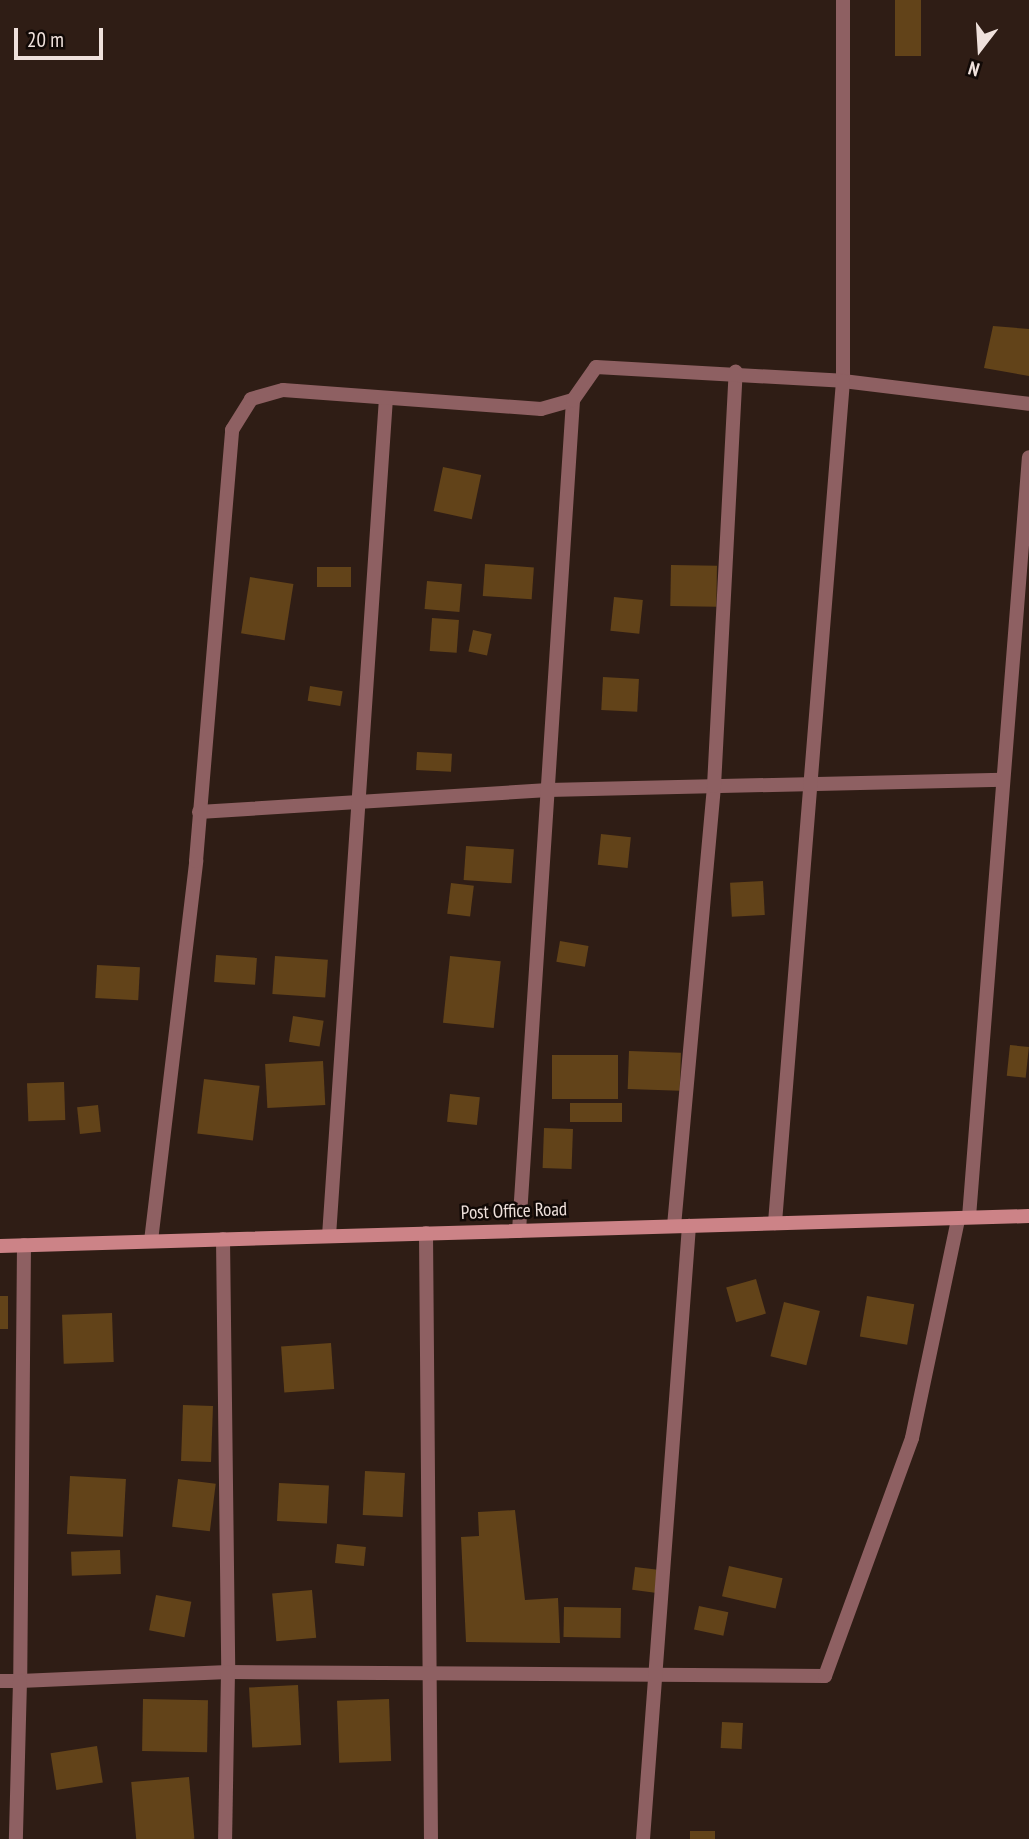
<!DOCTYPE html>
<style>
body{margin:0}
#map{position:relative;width:1029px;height:1839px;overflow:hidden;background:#2f1d15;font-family:"PT Sans Narrow",sans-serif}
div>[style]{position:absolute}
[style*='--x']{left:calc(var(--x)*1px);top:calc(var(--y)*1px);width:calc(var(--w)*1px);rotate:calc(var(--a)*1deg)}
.building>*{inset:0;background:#624319;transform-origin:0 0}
.street>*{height:14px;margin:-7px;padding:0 7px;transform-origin:7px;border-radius:7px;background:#8e6062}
.secondary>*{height:14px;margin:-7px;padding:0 7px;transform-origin:7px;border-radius:7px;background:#cc8387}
span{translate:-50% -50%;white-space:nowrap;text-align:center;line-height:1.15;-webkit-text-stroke:5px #110906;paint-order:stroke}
.street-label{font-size:19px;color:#efe1dc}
.north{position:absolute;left:945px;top:14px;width:70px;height:70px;-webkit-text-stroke:5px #110906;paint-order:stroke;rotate:197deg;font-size:19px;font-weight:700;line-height:28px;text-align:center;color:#efe1dc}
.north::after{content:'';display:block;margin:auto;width:24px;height:32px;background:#efe1dc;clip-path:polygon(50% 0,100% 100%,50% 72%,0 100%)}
.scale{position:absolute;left:14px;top:28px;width:89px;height:32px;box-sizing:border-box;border:4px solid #efe1dc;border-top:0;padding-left:9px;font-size:21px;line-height:24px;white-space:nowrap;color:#efe1dc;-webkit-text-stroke:5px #110906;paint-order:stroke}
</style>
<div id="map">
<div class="building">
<i style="left:895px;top:0;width:26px;height:56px"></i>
<i style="clip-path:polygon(993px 326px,1029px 329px,1029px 376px,984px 368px)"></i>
<i style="left:443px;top:467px;width:39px;height:45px;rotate:12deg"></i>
<i style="left:485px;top:564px;width:49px;height:32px;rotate:4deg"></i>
<i style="left:671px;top:565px;width:46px;height:41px;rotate:1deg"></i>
<i style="left:317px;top:567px;width:34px;height:20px"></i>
<i style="left:250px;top:577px;width:44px;height:57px;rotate:9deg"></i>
<i style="left:427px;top:581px;width:35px;height:28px;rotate:5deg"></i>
<i style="left:614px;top:597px;width:29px;height:34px;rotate:6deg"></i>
<i style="left:432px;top:618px;width:27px;height:33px;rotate:4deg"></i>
<i style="left:473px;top:630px;width:19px;height:22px;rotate:12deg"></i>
<i style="left:603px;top:677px;width:36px;height:33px;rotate:3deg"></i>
<i style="left:310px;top:686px;width:33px;height:15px;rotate:9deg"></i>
<i style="left:417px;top:752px;width:35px;height:18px;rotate:3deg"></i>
<i style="left:601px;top:834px;width:30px;height:31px;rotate:6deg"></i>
<i style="left:466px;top:846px;width:48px;height:34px;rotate:4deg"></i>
<i style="left:763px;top:881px;width:34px;height:33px;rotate:87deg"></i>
<i style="left:451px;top:883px;width:23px;height:31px;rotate:7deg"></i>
<i style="left:560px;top:941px;width:29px;height:21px;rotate:10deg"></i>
<i style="left:216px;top:955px;width:41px;height:27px;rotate:4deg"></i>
<i style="left:275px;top:956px;width:53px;height:38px;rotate:4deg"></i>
<i style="left:450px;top:956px;width:51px;height:67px;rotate:6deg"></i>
<i style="left:97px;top:965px;width:43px;height:33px;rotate:3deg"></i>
<i style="left:293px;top:1016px;width:31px;height:26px;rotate:9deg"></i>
<i style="left:1010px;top:1045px;width:19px;height:31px;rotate:6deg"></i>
<i style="left:629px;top:1051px;width:52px;height:38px;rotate:2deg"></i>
<i style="left:552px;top:1055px;width:66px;height:44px"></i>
<i style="left:323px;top:1061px;width:44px;height:58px;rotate:87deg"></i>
<i style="left:204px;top:1079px;width:56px;height:55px;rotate:7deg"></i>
<i style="left:64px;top:1082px;width:38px;height:37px;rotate:88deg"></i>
<i style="left:450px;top:1094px;width:30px;height:28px;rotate:6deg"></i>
<i style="left:570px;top:1103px;width:52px;height:19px"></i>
<i style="left:98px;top:1105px;width:27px;height:21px;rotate:84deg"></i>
<i style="left:544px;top:1128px;width:29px;height:40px;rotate:2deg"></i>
<i style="left:756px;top:1279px;width:36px;height:31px;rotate:74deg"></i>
<i style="left:0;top:1296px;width:8px;height:33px"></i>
<i style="left:867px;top:1296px;width:48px;height:41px;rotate:10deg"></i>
<i style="left:784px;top:1302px;width:37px;height:56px;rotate:14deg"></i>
<i style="left:112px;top:1313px;width:49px;height:50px;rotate:88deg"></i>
<i style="left:331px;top:1343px;width:46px;height:50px;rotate:86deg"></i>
<i style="left:183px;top:1405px;width:30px;height:56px;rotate:2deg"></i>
<i style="left:365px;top:1471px;width:40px;height:44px;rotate:3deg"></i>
<i style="left:70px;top:1476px;width:56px;height:58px;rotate:3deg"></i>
<i style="left:178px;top:1479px;width:38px;height:48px;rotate:7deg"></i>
<i style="left:279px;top:1483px;width:50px;height:38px;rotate:3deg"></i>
<i style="clip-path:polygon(515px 1510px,525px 1600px,558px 1598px,560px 1643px,466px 1642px,461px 1537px,479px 1536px,478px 1512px)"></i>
<i style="left:337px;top:1544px;width:29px;height:19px;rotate:6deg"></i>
<i style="left:120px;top:1550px;width:24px;height:49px;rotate:88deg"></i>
<i style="left:729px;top:1566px;width:55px;height:31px;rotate:13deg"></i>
<i style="left:635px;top:1567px;width:23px;height:23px;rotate:7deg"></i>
<i style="left:312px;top:1590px;width:48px;height:40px;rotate:85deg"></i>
<i style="left:156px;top:1595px;width:36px;height:36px;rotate:11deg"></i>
<i style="left:699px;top:1606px;width:30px;height:24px;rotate:12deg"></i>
<i style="left:564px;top:1607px;width:57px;height:30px;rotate:1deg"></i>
<i style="left:298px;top:1685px;width:60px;height:49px;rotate:87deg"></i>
<i style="left:143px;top:1699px;width:65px;height:52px;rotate:1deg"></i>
<i style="left:389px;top:1699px;width:62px;height:52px;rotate:88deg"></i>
<i style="left:722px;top:1722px;width:21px;height:26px;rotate:3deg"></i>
<i style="left:97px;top:1746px;width:37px;height:47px;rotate:81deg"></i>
<i style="left:189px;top:1777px;width:62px;height:58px;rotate:85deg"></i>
<i style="left:690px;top:1831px;width:25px;height:8px"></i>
</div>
<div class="street">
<i style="--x:843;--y:0;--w:381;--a:90"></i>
<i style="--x:843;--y:381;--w:187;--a:7"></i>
<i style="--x:199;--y:812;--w:350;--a:-3.6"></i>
<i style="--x:548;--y:790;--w:455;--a:-1.3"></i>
<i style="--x:969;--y:1217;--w:762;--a:-85.49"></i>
<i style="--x:674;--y:1226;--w:442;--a:-84.8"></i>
<i style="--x:714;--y:786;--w:415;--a:-87"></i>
<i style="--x:519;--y:1231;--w:833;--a:-86.28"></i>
<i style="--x:426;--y:1233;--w:606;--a:89.53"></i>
<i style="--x:329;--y:1236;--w:840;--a:-86.11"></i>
<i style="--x:223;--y:1239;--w:433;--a:89.3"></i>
<i style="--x:228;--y:1672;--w:597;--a:0.38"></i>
<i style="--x:825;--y:1676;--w:253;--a:-69.9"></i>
<i style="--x:912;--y:1438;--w:224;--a:-78.1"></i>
<i style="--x:151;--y:1241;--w:383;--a:-83.2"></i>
<i style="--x:196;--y:861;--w:433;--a:-85.2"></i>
<i style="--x:232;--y:430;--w:36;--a:-58"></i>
<i style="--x:251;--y:399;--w:33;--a:-16"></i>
<i style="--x:283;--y:390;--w:259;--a:4.2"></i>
<i style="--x:541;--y:409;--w:33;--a:-16"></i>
<i style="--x:573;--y:400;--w:40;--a:-55.1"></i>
<i style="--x:596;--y:367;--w:247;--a:3.2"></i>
<i style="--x:843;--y:381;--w:845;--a:94.62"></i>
<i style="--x:24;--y:1245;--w:436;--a:90.5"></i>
<i style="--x:20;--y:1681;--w:208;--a:-2.5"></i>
<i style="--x:228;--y:1672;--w:167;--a:91"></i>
<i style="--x:0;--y:1681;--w:20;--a:0"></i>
<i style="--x:20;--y:1681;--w:158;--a:91.5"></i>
<i style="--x:643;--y:1839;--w:615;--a:-85.71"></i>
</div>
<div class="secondary">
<i style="--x:0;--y:1246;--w:1029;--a:-1.67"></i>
</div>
<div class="street-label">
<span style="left:514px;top:1211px;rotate:-2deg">Post Office Road</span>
</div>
<div class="north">N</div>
<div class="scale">20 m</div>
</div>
